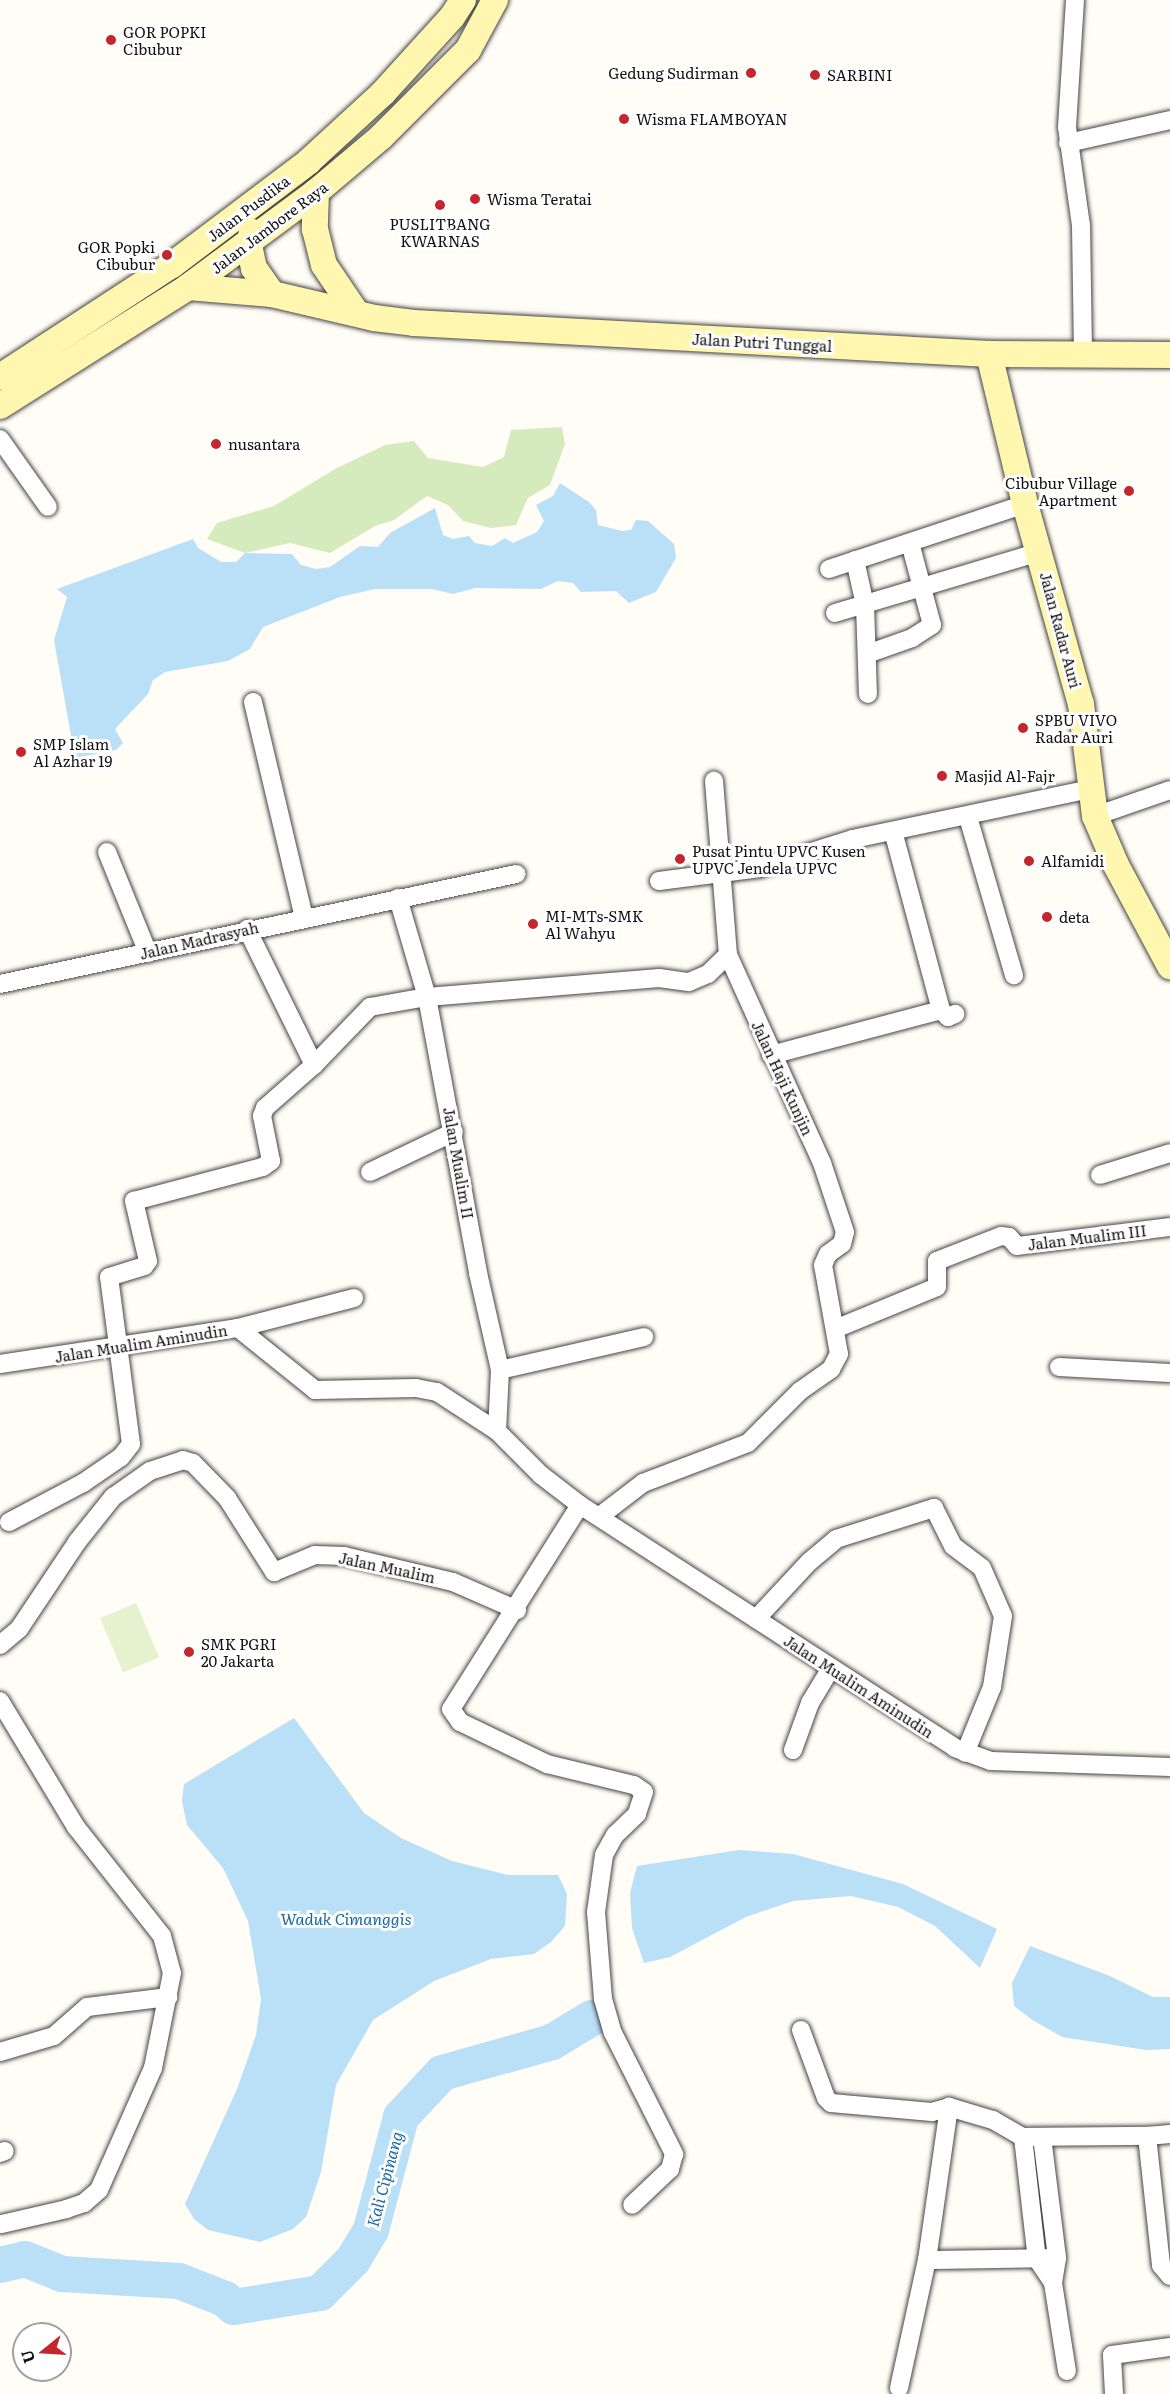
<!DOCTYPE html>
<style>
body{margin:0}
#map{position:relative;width:1170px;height:2394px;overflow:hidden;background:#fffdf5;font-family:Literata,serif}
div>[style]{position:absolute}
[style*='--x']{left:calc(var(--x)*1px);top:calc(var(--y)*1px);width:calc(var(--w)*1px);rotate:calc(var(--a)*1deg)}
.green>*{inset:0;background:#d5ebbd}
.pitch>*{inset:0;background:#e6f2cf;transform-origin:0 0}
.water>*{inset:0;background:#b9e0f7}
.river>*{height:36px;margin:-18px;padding:0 18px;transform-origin:18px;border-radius:18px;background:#b9e0f7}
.roads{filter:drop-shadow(0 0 2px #444) drop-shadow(0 0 2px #444)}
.street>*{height:18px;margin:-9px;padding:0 9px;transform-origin:9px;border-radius:9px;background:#fff}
.secondary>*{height:26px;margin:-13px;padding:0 13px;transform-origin:13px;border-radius:13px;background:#fff6b0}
.dots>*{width:16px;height:16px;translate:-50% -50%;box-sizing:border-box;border:3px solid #fff;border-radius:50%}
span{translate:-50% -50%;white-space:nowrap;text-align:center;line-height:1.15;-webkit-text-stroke:6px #fff;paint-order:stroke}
.poi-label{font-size:15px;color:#111}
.left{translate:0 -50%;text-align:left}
.right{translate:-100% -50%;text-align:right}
.street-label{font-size:15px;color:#111}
.water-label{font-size:16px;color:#1768a6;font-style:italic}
.north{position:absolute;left:12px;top:2322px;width:60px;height:60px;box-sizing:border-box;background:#fff;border:2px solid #a0a0a0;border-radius:50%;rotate:252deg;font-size:16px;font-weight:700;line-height:24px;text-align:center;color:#111}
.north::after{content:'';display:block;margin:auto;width:21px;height:27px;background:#c4262e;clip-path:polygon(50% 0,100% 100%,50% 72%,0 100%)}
</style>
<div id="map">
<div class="green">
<i style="clip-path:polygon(562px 427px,565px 444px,550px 485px,528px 498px,516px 525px,491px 528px,463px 521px,448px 505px,427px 496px,394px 520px,375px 526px,330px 553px,290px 543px,245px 553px,207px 539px,217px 523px,274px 506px,335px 469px,385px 445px,414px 441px,428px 458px,483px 467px,504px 457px,511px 430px)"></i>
</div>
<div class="pitch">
<i style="left:136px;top:1603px;width:59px;height:39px;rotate:67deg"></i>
</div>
<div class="water">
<i style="clip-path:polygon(560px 483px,589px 502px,596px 510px,598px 525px,622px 531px,631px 530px,636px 520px,648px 521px,674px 544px,676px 558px,656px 592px,629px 603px,616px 591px,581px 592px,573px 583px,558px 581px,541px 589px,475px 588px,453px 594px,432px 589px,375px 589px,340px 597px,263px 627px,250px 649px,228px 661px,165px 672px,153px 680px,148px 694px,115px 729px,123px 743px,116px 750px,75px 758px,54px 640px,67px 597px,57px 589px,193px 539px,198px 548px,221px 562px,236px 562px,245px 553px,292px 554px,301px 565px,316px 569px,330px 567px,360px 546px,378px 547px,390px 533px,435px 508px,443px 535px,453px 539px,469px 536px,475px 543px,492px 546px,505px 538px,513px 543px,537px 532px,544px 521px,536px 505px,553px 496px)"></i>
<i style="clip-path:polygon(294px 1718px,364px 1813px,401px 1838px,452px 1861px,508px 1875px,558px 1875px,567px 1894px,565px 1926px,551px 1942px,534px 1954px,491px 1959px,434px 1981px,373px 2020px,336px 2085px,321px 2172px,306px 2217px,293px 2229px,260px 2242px,208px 2230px,194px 2219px,185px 2204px,237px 2089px,256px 2035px,261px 1999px,248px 1921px,223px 1868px,187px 1825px,182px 1801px,184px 1784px)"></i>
<i style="clip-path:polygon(739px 1850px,793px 1854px,903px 1884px,997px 1929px,980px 1968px,935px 1926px,898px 1907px,851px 1896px,793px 1901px,746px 1917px,670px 1957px,644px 1963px,632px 1928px,630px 1893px,637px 1866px)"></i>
<i style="clip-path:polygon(1030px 1946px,1110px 1976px,1153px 1997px,1170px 1997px,1170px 2049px,1146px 2050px,1062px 2037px,1031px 2019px,1014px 2006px,1012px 1983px)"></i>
</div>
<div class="river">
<i style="--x:0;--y:2265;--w:26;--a:-13"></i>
<i style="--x:25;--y:2259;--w:40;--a:22"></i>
<i style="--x:62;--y:2274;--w:117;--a:3.4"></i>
<i style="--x:179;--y:2281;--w:49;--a:21.4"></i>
<i style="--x:225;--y:2299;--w:12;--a:42"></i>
<i style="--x:234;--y:2307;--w:87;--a:-9.2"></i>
<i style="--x:320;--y:2293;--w:47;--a:-45"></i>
<i style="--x:353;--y:2260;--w:35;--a:-59"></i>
<i style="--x:371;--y:2230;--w:117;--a:-75.1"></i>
<i style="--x:401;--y:2117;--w:60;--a:-47"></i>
<i style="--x:442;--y:2073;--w:114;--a:-15.7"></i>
<i style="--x:552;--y:2042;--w:47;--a:-31"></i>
</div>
<div class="roads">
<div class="street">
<i style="--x:1075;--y:0;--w:127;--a:93.6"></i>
<i style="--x:1067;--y:127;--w:99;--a:81.9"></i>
<i style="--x:1081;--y:225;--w:128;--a:89.1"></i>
<i style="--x:1068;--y:143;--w:105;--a:-12.7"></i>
<i style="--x:0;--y:439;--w:83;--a:54.8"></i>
<i style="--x:855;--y:560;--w:46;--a:77.5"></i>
<i style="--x:865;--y:605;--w:89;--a:88.1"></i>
<i style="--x:829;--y:569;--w:206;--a:-18.3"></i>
<i style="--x:835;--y:613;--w:213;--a:-16.6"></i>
<i style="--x:867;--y:654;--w:48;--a:-19.6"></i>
<i style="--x:912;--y:638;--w:24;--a:-33"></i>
<i style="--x:932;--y:625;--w:85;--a:-105"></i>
<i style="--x:253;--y:702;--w:221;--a:76.7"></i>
<i style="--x:1095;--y:816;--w:79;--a:-19.1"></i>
<i style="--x:968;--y:817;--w:165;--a:73.8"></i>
<i style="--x:893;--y:831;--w:185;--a:75"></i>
<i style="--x:107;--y:852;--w:109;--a:67.9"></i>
<i style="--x:659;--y:881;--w:102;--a:-7.3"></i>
<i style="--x:760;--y:868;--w:97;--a:-17.3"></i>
<i style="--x:853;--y:839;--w:243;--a:-11.9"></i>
<i style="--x:398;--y:898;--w:103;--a:73.7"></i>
<i style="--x:427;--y:997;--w:281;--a:79.5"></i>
<i style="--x:478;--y:1273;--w:99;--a:77.2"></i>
<i style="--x:500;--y:1370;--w:61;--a:92.8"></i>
<i style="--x:247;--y:929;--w:152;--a:63.8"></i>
<i style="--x:0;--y:984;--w:528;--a:-12.03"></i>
<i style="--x:771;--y:1055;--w:176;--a:-14.8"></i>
<i style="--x:941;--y:1010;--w:10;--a:45"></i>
<i style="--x:948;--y:1017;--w:8;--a:-23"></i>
<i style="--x:370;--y:1172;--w:93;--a:-25.5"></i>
<i style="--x:1100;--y:1175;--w:73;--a:-17.4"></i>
<i style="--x:238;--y:1328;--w:120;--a:-14.5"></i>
<i style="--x:835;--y:1329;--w:110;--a:-22.4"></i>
<i style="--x:937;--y:1287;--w:26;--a:-90"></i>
<i style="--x:937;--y:1261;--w:69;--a:-21.3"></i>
<i style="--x:1001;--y:1236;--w:8;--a:7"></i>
<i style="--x:1009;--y:1237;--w:12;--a:48"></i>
<i style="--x:1017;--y:1246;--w:154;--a:-7.1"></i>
<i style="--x:0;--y:1364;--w:241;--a:-8.6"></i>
<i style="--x:238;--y:1328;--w:99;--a:38.8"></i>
<i style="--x:315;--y:1390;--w:101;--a:-1.1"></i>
<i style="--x:416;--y:1388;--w:21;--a:11"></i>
<i style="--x:437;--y:1392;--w:72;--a:33"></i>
<i style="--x:497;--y:1431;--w:62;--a:45"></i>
<i style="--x:541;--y:1475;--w:49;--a:37.6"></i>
<i style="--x:580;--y:1505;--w:447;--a:32.9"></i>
<i style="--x:955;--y:1748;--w:38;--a:20"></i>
<i style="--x:991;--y:1761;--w:179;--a:1.9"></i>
<i style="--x:1059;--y:1367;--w:111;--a:3.1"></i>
<i style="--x:500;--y:1370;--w:148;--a:-12.9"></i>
<i style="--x:580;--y:1505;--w:241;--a:122.3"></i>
<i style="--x:451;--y:1709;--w:16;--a:55"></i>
<i style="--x:460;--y:1722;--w:97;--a:25.8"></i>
<i style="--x:547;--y:1764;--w:89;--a:13.6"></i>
<i style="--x:634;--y:1785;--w:12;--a:35"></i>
<i style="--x:644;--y:1792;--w:23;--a:108"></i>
<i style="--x:637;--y:1814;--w:30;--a:136"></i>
<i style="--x:615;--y:1835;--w:23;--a:119"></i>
<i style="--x:604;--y:1855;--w:58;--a:98"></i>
<i style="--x:596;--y:1912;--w:87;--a:85.4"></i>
<i style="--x:603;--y:1999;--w:35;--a:74"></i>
<i style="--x:613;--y:2033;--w:136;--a:63.2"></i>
<i style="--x:674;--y:2154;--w:16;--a:105"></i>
<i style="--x:670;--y:2169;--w:52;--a:136.5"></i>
<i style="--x:600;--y:1516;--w:54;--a:-37.5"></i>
<i style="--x:643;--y:1483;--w:112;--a:-20.9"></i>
<i style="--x:748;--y:1443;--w:74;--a:-45"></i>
<i style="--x:800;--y:1391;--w:38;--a:-35"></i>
<i style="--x:831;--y:1369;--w:17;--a:-62"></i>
<i style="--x:839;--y:1354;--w:90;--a:-100.2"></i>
<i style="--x:823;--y:1265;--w:12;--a:-66"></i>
<i style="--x:828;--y:1254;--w:17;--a:-36"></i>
<i style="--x:842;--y:1244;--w:12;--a:-76"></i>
<i style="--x:845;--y:1232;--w:73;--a:-108.4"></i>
<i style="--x:822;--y:1163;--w:228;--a:-114.3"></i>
<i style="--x:728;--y:955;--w:175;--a:-94.6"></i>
<i style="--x:9;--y:1522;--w:84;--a:-27.8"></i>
<i style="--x:83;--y:1483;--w:46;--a:-34.4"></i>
<i style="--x:121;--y:1457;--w:16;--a:-52"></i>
<i style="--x:131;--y:1444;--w:168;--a:-97.5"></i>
<i style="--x:109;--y:1277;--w:37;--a:-17"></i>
<i style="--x:144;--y:1266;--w:6;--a:-51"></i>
<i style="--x:148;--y:1261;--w:62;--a:-103.1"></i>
<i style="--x:134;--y:1201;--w:133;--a:-14.8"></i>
<i style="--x:263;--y:1167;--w:10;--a:-37"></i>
<i style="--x:271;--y:1161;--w:46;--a:-101.3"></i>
<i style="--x:262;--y:1116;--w:9;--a:-69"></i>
<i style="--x:265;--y:1108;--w:65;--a:-41.3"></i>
<i style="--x:314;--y:1065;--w:81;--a:-46"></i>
<i style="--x:370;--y:1007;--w:58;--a:-10"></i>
<i style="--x:427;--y:997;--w:233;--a:-4.7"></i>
<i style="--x:659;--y:978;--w:30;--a:8"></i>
<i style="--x:689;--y:982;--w:21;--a:-23"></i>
<i style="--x:708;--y:974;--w:28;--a:-44"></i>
<i style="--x:756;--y:1619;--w:78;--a:-47.1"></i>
<i style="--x:809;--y:1562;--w:35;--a:-40"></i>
<i style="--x:836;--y:1539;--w:103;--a:-17.6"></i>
<i style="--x:934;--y:1508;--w:42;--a:63.4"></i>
<i style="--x:953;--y:1546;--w:36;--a:37"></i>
<i style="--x:982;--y:1568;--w:52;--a:66.4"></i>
<i style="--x:1003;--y:1616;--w:72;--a:98.8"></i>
<i style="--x:992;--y:1687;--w:71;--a:112.2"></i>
<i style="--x:0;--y:1645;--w:25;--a:-40"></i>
<i style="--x:19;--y:1629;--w:105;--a:-56.3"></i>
<i style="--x:77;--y:1542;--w:58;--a:-51.3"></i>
<i style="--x:113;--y:1497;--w:45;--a:-35.1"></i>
<i style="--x:150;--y:1471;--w:35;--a:-18"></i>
<i style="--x:183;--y:1460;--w:10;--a:17"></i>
<i style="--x:193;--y:1463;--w:49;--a:45.8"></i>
<i style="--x:227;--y:1498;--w:88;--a:57.6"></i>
<i style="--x:274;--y:1572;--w:44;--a:-22.5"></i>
<i style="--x:315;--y:1555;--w:29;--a:2"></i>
<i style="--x:344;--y:1556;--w:112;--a:13.4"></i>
<i style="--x:453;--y:1582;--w:70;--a:23.6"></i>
<i style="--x:0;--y:1701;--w:147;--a:58.9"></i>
<i style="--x:76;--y:1827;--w:139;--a:51.7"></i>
<i style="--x:162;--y:1936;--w:38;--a:75"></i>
<i style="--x:172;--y:1973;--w:97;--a:101.3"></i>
<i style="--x:153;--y:2068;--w:133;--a:113.9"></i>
<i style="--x:99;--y:2190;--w:20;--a:139"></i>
<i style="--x:84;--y:2203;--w:18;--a:161"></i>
<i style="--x:67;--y:2209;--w:67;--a:167"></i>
<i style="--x:793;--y:1750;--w:50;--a:-70.1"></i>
<i style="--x:810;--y:1703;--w:41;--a:-59"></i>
<i style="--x:801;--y:2030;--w:72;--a:69.8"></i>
<i style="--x:826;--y:2098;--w:7;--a:45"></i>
<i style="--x:831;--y:2103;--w:101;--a:5.1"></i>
<i style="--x:932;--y:2112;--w:18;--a:-16"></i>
<i style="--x:949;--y:2107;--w:46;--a:16.5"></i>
<i style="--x:993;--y:2120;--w:34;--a:30"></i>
<i style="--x:1023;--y:2137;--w:124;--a:-0.5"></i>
<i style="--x:1147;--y:2136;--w:130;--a:83.8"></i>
<i style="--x:1161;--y:2265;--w:14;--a:51"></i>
<i style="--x:0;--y:2052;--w:56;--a:-16.5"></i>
<i style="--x:54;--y:2036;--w:44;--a:-41.3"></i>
<i style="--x:87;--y:2007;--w:82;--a:-7"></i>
<i style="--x:1147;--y:2136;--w:23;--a:-5"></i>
<i style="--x:1023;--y:2137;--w:123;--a:83.5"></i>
<i style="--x:1037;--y:2259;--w:29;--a:56"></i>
<i style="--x:1042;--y:2137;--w:122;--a:82.9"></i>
<i style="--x:1057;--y:2258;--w:25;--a:99"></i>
<i style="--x:1053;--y:2283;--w:89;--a:81"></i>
<i style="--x:0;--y:2153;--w:5;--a:-22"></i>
<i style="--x:927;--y:2260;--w:122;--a:-0.9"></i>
<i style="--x:899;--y:2388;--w:131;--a:-77.7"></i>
<i style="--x:927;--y:2260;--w:155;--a:-81.8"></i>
<i style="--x:1114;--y:2394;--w:39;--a:-93"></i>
<i style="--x:1112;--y:2355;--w:59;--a:-7.9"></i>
</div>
<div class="secondary">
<i style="--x:316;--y:192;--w:37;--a:92"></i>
<i style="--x:315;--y:229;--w:37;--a:76"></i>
<i style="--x:324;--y:265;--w:55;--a:56"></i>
<i style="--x:252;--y:232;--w:13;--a:103"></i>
<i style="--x:249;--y:245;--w:24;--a:78"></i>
<i style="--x:254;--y:268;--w:32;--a:55"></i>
<i style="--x:188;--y:287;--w:84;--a:4.8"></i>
<i style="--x:272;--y:294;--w:105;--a:13.2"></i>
<i style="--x:374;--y:318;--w:40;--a:7.1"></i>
<i style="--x:414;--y:323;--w:576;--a:3.09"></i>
<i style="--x:989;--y:354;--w:181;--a:0.3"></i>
<i style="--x:989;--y:354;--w:154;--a:76.5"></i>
<i style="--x:1025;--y:504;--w:208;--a:74.4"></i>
<i style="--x:1081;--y:704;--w:113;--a:82.9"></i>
<i style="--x:1095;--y:816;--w:53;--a:66.8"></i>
<i style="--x:1116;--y:865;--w:115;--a:61.9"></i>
<i style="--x:0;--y:377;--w:205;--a:-33.1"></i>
<i style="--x:172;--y:265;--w:171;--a:-37.1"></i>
<i style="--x:308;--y:162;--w:102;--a:-42.6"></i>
<i style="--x:383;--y:93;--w:103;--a:-47.8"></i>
<i style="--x:452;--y:17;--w:20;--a:-57"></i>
<i style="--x:0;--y:406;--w:222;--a:-32.3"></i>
<i style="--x:188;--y:287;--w:159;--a:-36.6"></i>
<i style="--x:316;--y:192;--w:85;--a:-40.2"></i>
<i style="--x:381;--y:137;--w:123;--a:-45"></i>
<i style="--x:468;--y:50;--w:57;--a:-61.6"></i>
</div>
</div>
<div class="dots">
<i style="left:111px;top:40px;background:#c4262e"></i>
<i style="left:751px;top:73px;background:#c4262e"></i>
<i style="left:815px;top:75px;background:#c4262e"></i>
<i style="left:624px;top:119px;background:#c4262e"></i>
<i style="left:475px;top:199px;background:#c4262e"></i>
<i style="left:440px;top:205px;background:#c4262e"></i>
<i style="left:167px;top:255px;background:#c4262e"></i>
<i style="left:216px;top:444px;background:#c4262e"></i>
<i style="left:1129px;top:491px;background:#c4262e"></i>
<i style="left:1023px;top:728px;background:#c4262e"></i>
<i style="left:21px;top:752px;background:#c4262e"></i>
<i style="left:942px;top:776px;background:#c4262e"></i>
<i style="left:680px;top:859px;background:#c4262e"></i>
<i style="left:1029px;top:861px;background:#c4262e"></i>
<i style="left:1047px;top:917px;background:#c4262e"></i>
<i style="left:533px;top:924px;background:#c4262e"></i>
<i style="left:189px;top:1652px;background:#c4262e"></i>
</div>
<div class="poi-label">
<span class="left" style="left:123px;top:40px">GOR POPKI<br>Cibubur</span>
<span class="right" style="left:739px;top:73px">Gedung Sudirman</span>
<span class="left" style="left:827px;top:75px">SARBINI</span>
<span class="left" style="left:636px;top:119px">Wisma FLAMBOYAN</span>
<span class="left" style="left:487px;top:199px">Wisma Teratai</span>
<span style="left:440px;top:232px">PUSLITBANG<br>KWARNAS</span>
<span class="right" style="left:155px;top:255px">GOR Popki<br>Cibubur</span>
<span class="left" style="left:228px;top:444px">nusantara</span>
<span class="right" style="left:1117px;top:491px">Cibubur Village<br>Apartment</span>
<span class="left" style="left:1035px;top:728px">SPBU VIVO<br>Radar Auri</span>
<span class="left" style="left:33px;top:752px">SMP Islam<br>Al Azhar 19</span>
<span class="left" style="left:954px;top:776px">Masjid Al-Fajr</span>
<span class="left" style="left:692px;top:859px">Pusat Pintu UPVC Kusen<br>UPVC Jendela UPVC</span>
<span class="left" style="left:1041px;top:861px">Alfamidi</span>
<span class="left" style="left:545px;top:924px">MI-MTs-SMK<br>Al Wahyu</span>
<span class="left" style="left:1059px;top:917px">deta</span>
<span class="left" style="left:201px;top:1652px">SMK PGRI<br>20 Jakarta</span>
</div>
<div class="street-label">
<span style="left:248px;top:208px;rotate:-37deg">Jalan Pusdika</span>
<span style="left:269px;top:227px;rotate:-37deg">Jalan Jambore Raya</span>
<span style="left:762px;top:342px;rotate:3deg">Jalan Putri Tunggal</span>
<span style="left:1061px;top:630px;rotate:75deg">Jalan Radar Auri</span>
<span style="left:199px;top:940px;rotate:-13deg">Jalan Madrasyah</span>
<span style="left:783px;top:1078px;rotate:65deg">Jalan Haji Kunjin</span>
<span style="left:459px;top:1163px;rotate:80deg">Jalan Mualim II</span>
<span style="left:1087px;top:1237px;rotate:-7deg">Jalan Mualim III</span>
<span style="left:141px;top:1343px;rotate:-9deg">Jalan Mualim Aminudin</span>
<span style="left:387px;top:1567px;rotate:12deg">Jalan Mualim</span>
<span style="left:859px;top:1686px;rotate:33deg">Jalan Mualim Aminudin</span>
</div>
<div class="water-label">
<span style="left:346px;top:1918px">Waduk Cimanggis</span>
<span style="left:384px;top:2179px;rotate:-75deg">Kali Cipinang</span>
</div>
<div class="north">U</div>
</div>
